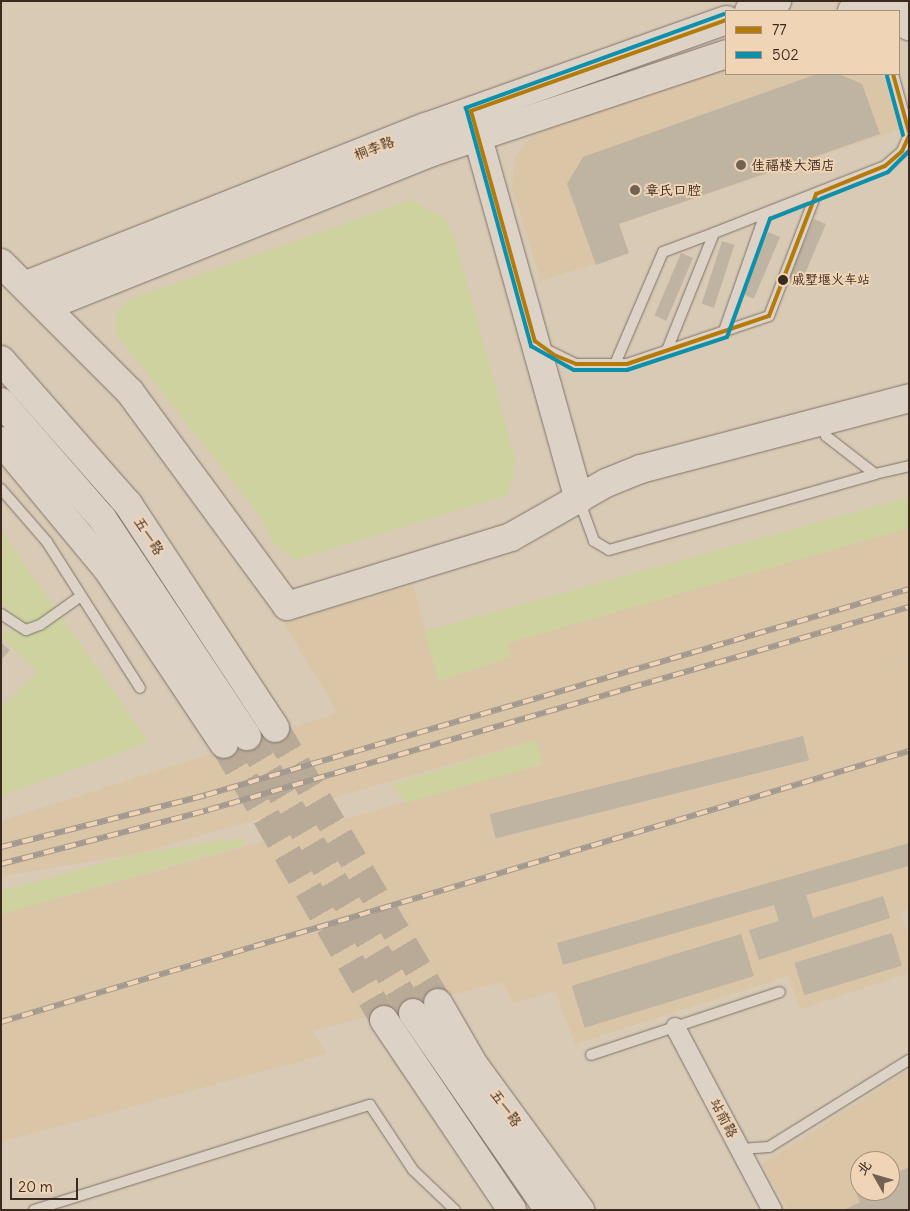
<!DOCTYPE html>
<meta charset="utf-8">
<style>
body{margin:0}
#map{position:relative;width:910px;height:1211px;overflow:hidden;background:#d9cab6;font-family:Delius,"LXGW WenKai TC",sans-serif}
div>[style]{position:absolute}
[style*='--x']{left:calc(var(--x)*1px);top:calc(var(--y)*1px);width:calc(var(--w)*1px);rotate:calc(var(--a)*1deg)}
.built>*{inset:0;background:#dac5a7}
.green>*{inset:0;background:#ced29f}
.building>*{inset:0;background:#bfb3a2;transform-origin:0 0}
.secondary-tunnel>*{height:28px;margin-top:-14px;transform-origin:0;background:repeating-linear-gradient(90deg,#b9aa98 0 28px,transparent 0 42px)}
.roads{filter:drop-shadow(0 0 1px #7d7367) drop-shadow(0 0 1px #7d7367)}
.lane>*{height:10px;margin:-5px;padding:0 5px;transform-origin:5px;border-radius:5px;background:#dcd2c6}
.street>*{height:19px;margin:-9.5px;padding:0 9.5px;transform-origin:9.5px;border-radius:9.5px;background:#dcd2c6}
.secondary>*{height:28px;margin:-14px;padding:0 14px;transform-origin:14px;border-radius:14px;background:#dcd2c6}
.rail>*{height:5.5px;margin-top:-2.75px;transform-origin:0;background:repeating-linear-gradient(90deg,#f0d4b6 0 11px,#a3998f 0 22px);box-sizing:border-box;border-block:1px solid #a3998f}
.bus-1>*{height:4px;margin:-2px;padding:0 2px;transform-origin:2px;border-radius:2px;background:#b57b0a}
.bus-2>*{height:4px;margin:-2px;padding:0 2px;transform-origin:2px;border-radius:2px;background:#0c90ab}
.dots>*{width:14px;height:14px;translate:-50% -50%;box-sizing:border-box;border:2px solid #f0d4b6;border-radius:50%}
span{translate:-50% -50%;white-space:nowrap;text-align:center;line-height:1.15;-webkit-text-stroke:4px #f0d4b6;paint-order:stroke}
.bus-label{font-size:13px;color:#3b2a1e}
.left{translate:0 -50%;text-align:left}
.street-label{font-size:14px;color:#3b2a1e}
.poi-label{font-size:14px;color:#3b2a1e}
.frame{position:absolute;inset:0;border:2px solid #3b2a1e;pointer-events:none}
.legend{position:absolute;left:725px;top:10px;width:175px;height:65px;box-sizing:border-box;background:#f0d4b6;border:1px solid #a89079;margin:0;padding:6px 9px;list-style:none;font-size:15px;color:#3b2a1e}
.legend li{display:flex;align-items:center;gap:10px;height:25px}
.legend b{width:25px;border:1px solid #a89079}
.north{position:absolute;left:850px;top:1151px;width:50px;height:50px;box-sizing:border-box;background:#f0d4b6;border:1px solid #a89079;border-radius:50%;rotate:308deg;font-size:14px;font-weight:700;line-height:20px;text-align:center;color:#3b2a1e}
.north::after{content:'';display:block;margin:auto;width:18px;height:22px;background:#726253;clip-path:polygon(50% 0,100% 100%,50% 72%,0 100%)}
.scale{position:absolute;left:10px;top:1178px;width:68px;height:22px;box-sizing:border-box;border:2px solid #3b2a1e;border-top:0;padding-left:6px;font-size:15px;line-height:18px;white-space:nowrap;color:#3b2a1e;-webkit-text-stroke:4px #f0d4b6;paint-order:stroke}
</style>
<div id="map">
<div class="built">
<i style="clip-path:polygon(726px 65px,726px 74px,882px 74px,901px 129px,619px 224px,629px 253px,541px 281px,512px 187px,515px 158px,533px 134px)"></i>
<i style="clip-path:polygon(909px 528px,909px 658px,868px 671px,909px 659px,909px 909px,900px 913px,909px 936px,909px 973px,800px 1009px,788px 976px,575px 1044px,555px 991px,513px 1003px,502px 982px,312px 1031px,327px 1054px,1px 1142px,1px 914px,543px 764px,535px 740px,140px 853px,1px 876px,1px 821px,338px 713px,283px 622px,413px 585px,439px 681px,511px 657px,507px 643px)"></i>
<i style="clip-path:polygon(evenodd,909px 1070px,909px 1210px,788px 1210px,762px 1164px,909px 1070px,860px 1161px,890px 1161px,890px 1191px,860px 1191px,860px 1161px)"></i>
</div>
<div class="green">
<i style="clip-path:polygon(411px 200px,445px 218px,456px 243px,516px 462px,508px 495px,295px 560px,274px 544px,259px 515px,116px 334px,116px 314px,128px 300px)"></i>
<i style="clip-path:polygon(909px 497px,909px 528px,508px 643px,511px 657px,438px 681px,425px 631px)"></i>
<i style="clip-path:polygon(1px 530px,149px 742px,1px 796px,1px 708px,37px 672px,1px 636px,19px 622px,1px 601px)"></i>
<i style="clip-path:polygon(536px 740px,543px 764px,405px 803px,393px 784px)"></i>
<i style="clip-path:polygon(242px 838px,246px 845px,1px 914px,1px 891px,140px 853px)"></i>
</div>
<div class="building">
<i style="clip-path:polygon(817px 74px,839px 74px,862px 84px,880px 134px,619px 224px,629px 253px,596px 265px,567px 184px,583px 157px)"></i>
<i style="left:814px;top:219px;width:13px;height:68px;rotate:23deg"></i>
<i style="left:768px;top:232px;width:13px;height:67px;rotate:23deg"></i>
<i style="left:722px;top:241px;width:13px;height:66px;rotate:18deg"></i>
<i style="left:681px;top:253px;width:13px;height:68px;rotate:23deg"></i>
<i style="clip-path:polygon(1px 643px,10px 650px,1px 660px)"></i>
<i style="left:803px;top:736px;width:25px;height:323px;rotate:76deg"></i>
<i style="clip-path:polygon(909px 843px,909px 866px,806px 895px,813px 918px,883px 896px,890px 918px,759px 960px,749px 930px,779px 921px,774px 905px,563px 965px,557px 943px)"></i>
<i style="left:892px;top:933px;width:34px;height:102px;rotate:73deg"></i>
<i style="left:741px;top:934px;width:44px;height:177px;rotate:73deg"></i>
<i style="clip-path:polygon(909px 1167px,909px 1210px,844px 1210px,860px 1202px,856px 1193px,860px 1191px,890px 1191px,890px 1176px)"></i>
</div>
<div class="secondary-tunnel">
<i style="--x:275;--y:728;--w:320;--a:59.3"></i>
<i style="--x:247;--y:736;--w:323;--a:59.1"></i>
<i style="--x:224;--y:744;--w:319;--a:59.9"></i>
</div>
<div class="roads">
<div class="lane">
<i style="--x:893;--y:74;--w:61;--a:74.8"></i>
<i style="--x:724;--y:331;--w:124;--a:-70.7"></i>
<i style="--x:543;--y:348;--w:37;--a:26"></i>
<i style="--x:576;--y:364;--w:51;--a:0"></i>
<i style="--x:627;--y:364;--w:150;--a:-18.7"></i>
<i style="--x:769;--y:316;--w:131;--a:-68.9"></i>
<i style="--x:667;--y:350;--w:126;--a:-68.1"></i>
<i style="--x:714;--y:233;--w:184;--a:-21.4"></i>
<i style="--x:885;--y:166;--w:23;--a:-41"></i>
<i style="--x:902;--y:151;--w:17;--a:-66"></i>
<i style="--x:615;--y:364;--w:122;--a:-66.8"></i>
<i style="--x:663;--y:252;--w:54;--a:-20.4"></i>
<i style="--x:821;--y:423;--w:14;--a:69"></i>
<i style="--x:826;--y:436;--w:62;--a:37.8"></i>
<i style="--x:875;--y:474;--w:35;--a:-13"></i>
<i style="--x:1;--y:489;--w:70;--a:49"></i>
<i style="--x:47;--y:542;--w:173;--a:57.5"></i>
<i style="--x:579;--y:500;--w:44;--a:69.9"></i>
<i style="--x:594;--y:541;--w:17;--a:31"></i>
<i style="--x:609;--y:550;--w:277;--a:-15.9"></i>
<i style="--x:1;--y:614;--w:30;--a:33"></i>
<i style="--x:26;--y:630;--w:15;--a:-20"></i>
<i style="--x:40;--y:625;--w:50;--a:-35.3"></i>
<i style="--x:591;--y:1055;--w:199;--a:-18.4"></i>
<i style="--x:740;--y:1149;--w:29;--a:-4"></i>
<i style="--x:769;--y:1147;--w:165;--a:-31.9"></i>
<i style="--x:34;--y:1210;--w:352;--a:-17.4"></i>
<i style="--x:370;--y:1105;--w:78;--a:56.5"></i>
<i style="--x:413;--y:1170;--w:58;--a:43.6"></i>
</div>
<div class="street">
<i style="--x:675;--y:1027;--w:207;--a:62.1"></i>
</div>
<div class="secondary">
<i style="--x:900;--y:1;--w:27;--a:70"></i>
<i style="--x:749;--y:11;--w:30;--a:-20"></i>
<i style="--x:852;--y:11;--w:30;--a:-20"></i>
<i style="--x:473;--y:120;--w:394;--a:74.4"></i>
<i style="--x:1;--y:263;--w:182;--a:45"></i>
<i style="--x:130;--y:392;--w:265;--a:53.7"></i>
<i style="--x:287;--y:606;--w:234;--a:-17.1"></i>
<i style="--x:511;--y:537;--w:109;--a:-29.6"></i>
<i style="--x:606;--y:483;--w:38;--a:-22"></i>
<i style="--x:641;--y:469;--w:277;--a:-14.8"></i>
<i style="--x:26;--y:285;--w:430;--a:-21.6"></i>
<i style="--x:426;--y:127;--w:319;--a:-19.6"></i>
<i style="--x:47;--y:306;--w:415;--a:-21.8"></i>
<i style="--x:432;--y:152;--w:310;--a:-18.4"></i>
<i style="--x:1;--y:360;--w:192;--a:48.6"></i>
<i style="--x:128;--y:504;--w:268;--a:56.7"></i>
<i style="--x:1;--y:402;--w:154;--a:49"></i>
<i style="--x:102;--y:518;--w:262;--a:56.4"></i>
<i style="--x:1;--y:441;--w:168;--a:50.3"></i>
<i style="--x:108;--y:570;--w:209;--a:56.3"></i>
<i style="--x:438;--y:1003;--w:72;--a:59.9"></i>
<i style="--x:474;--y:1065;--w:180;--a:53.8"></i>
<i style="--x:413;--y:1013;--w:239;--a:55.4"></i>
<i style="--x:384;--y:1020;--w:229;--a:56"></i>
</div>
</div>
<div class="rail">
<i style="--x:1;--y:847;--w:211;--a:-14.2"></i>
<i style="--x:206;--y:795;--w:733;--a:-16.33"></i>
<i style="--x:1;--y:864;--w:214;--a:-14.6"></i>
<i style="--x:208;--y:810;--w:730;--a:-16.15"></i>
<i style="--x:1;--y:1022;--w:948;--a:-16.62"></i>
</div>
<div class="bus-1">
<i style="--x:726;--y:20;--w:271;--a:160.4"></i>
<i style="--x:471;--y:111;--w:239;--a:74.5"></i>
<i style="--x:535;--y:341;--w:24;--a:36"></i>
<i style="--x:554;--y:355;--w:24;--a:22"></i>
<i style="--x:576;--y:364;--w:51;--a:0"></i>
<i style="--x:627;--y:364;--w:150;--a:-18.7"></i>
<i style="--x:893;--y:74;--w:60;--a:74.6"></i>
<i style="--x:769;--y:316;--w:131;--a:-68.9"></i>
<i style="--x:816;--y:194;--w:74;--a:-22.1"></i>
<i style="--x:885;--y:166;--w:23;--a:-41"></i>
<i style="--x:902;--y:151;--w:17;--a:-65"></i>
</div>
<div class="bus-2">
<i style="--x:724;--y:14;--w:275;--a:160"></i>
<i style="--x:466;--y:108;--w:247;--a:74.7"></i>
<i style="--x:531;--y:346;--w:49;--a:29.2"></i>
<i style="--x:574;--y:370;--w:53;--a:0"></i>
<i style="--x:627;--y:370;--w:105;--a:-18.3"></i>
<i style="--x:727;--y:337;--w:126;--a:-70"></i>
<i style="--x:770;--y:219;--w:127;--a:-21.7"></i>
<i style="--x:888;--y:172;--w:30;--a:-45"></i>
<i style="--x:887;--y:76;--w:61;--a:74.8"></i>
</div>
<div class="dots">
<i style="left:741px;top:165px;background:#726253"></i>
<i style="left:635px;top:190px;background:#726253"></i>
<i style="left:783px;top:280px;background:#3b2a1e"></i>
</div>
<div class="bus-label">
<span class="left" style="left:792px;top:280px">戚墅堰火车站</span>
</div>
<div class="street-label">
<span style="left:374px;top:148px;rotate:-21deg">桐李路</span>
<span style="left:149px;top:536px;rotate:57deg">五一路</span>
<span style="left:506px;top:1108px;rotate:54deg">五一路</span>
<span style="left:724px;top:1118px;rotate:62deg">站前路</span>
</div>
<div class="poi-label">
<span class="left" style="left:751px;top:165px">佳福楼大酒店</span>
<span class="left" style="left:645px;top:190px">章氏口腔</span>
</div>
<div class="frame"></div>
<ul class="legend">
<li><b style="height:6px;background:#b57b0a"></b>77</li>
<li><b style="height:6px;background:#0c90ab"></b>502</li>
</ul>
<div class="north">北</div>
<div class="scale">20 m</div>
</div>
